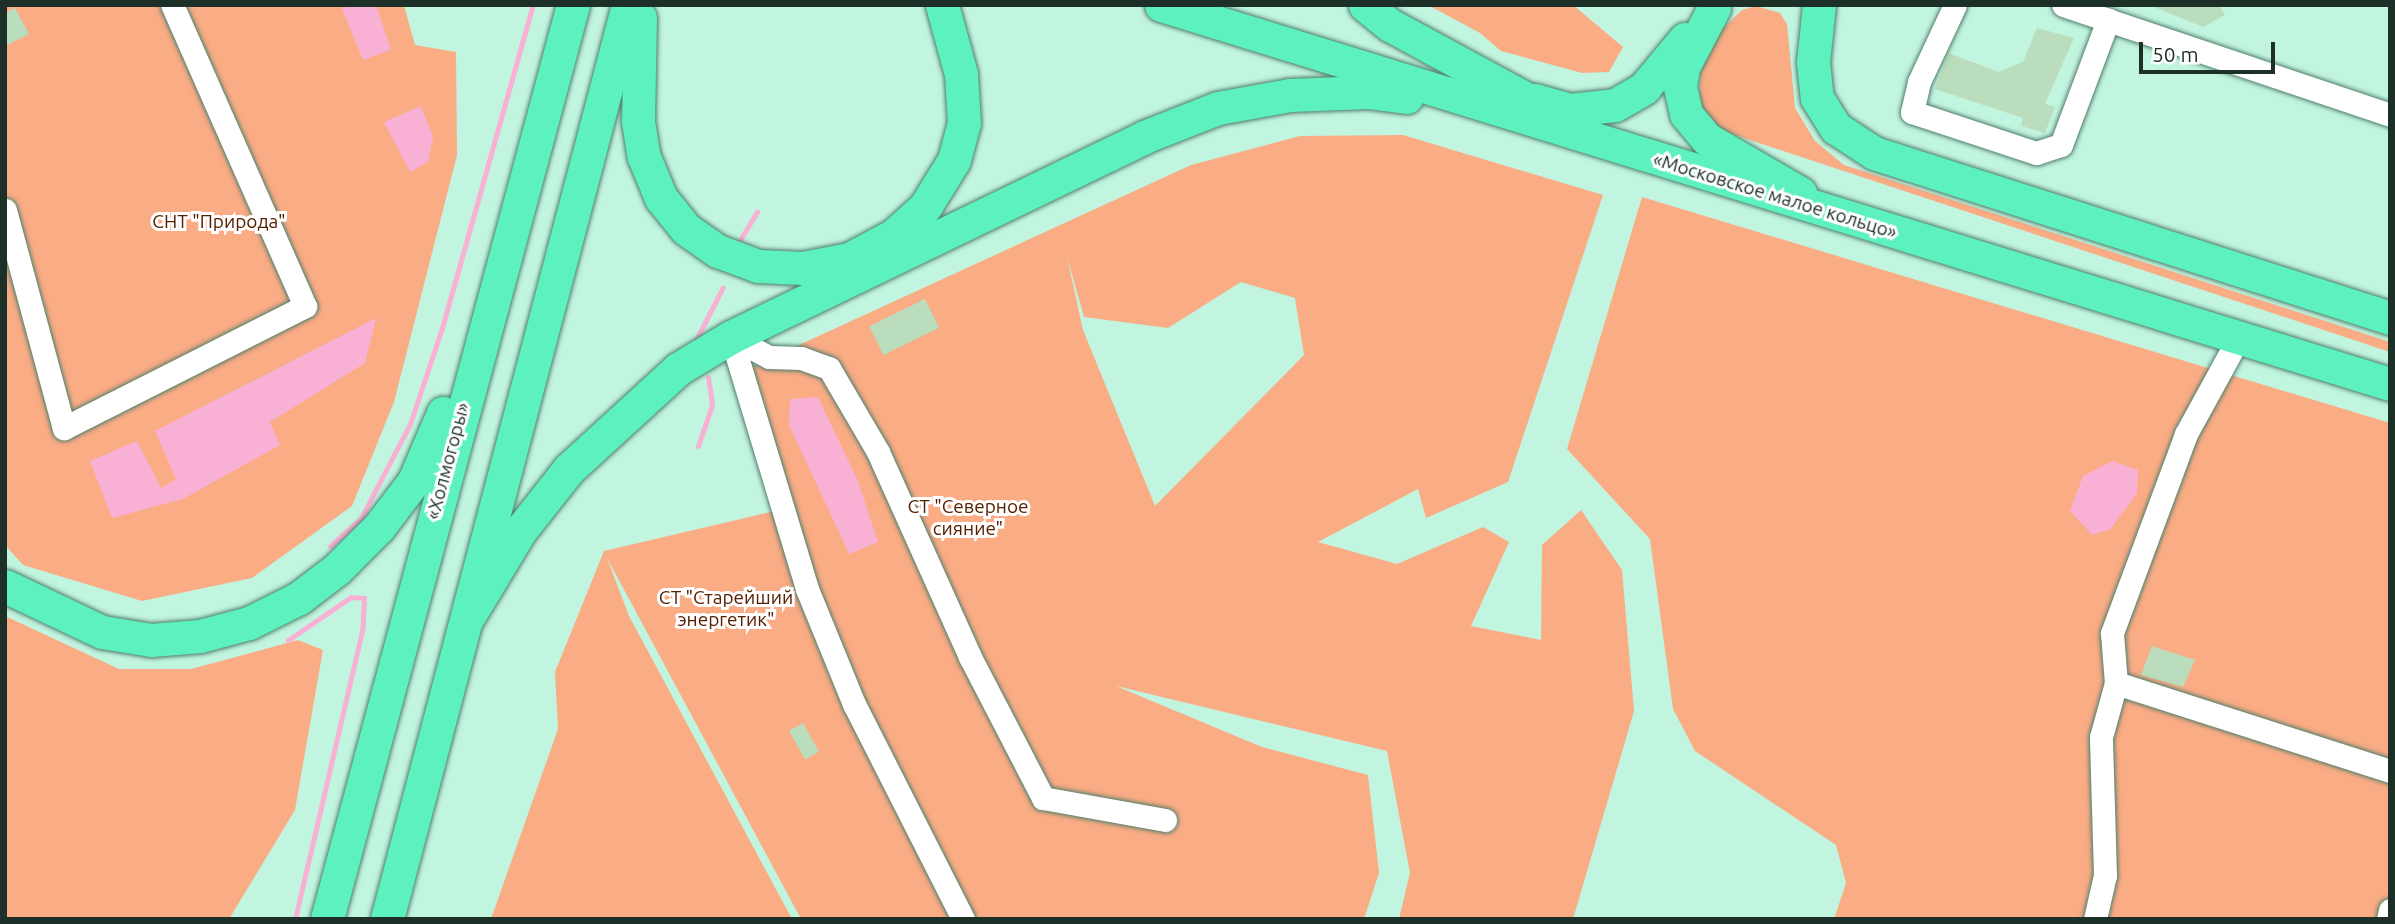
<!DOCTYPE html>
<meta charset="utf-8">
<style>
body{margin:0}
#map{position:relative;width:2395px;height:924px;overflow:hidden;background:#c2f5df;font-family:Ubuntu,sans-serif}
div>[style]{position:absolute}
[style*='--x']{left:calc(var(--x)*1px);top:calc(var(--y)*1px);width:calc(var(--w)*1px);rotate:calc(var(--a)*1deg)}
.green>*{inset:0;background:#faac85}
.water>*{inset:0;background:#f9b0d5}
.stream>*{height:5px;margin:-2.5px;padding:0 2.5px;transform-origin:2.5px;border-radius:2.5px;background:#f9b0d5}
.building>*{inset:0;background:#badebd;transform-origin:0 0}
.roads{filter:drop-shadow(0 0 2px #507f6c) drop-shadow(0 0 2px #507f6c)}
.minor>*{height:23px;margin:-11.5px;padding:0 11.5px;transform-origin:11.5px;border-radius:11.5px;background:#fff}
.highway>*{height:33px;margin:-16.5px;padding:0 16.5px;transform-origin:16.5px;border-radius:16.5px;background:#5cf1bf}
span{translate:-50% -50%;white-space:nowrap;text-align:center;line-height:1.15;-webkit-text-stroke:6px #fff;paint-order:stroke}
.street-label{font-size:19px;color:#1c3028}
.park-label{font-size:19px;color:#552000}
.frame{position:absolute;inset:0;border:7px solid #1c3028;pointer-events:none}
.scale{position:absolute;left:2139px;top:42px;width:136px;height:32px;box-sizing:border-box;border:4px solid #1c3028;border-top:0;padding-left:9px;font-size:21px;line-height:24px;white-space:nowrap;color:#1c3028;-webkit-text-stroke:5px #fff;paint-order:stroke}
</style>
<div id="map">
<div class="green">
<i style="clip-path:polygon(5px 5px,404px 5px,415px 45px,456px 52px,457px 155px,394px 402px,352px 506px,252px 578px,142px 601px,23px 565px,5px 545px)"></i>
<i style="clip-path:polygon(1428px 5px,1573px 5px,1623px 47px,1609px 72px,1582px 73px,1501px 51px,1480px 33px)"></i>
<i style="clip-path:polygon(1756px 6px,1780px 13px,1787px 24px,1795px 108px,1815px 141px,1844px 165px,2390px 342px,2390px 352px,1726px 132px,1706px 116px,1699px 100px,1701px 64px,1715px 36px,1742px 10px)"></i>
<i style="clip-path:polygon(evenodd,1403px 135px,1603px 195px,1508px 482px,1426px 518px,1418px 489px,1318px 542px,1397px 564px,1483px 527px,1509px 542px,1471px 626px,1541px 640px,1542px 545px,1581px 510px,1622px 570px,1634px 711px,1573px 919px,1399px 919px,1410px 873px,1387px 751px,1116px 686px,1262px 747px,1368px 775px,1379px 873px,1364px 919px,801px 919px,607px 558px,629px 616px,792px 919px,491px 919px,558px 729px,555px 672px,604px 551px,783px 509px,749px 368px,1191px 165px,1300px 136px,1403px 135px,1067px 257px,1084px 317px,1168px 328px,1241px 282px,1295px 298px,1304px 355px,1155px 506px,1083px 330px,1067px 257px)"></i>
<i style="clip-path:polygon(1642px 197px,2390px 423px,2390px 919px,1834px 919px,1846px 883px,1836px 845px,1695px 751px,1673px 709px,1650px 539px,1567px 449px)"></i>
<i style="clip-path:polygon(5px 616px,119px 669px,191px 669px,298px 640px,323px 650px,295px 810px,229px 919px,5px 919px)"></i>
</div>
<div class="water">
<i style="clip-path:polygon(351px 5px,376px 5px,391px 50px,363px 60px,342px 9px)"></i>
<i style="clip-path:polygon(421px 106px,433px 137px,428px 162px,410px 172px,384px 122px)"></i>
<i style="clip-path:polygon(376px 318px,365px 363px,270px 422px,280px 445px,183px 499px,112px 518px,90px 461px,137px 441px,161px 488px,176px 479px,155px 431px)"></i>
<i style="clip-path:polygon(818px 397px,858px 481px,878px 542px,849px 554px,789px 425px,790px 399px)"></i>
<i style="clip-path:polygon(2112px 461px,2138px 470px,2137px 493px,2111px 529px,2092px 535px,2070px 511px,2083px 476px)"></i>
</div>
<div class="stream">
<i style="--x:740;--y:240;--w:33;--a:-59"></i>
<i style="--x:696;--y:340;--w:59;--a:-63"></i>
<i style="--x:698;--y:446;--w:43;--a:-71.1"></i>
<i style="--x:712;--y:405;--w:28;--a:-98"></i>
<i style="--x:330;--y:546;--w:42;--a:-42.1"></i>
<i style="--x:361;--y:518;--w:106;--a:-62.5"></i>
<i style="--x:410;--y:424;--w:101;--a:-71.6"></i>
<i style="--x:442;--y:328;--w:336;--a:-74.3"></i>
<i style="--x:288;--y:640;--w:76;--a:-34.3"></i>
<i style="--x:351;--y:597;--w:13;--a:4"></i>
<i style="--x:364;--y:598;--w:33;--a:93"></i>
<i style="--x:362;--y:631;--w:296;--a:103.1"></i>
</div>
<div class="building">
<i style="clip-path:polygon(2149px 5px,2219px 5px,2225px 15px,2203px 27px)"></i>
<i style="clip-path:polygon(15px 8px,29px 34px,5px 46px,5px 13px)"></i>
<i style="clip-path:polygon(2037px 28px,2074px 38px,2045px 104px,2055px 107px,2045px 133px,2021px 126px,2023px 118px,1935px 89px,1949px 53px,1998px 72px,2023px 62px)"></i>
<i style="left:925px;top:299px;width:32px;height:62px;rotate:64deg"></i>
<i style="clip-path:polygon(2152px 646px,2195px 660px,2183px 687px,2141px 675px)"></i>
<i style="left:803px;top:723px;width:33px;height:16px;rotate:61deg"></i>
</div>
<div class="roads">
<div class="minor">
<i style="--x:1955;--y:5;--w:85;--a:115.1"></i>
<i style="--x:1919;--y:82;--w:31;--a:103"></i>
<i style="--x:1912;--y:112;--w:131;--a:18.3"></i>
<i style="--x:2036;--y:153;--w:26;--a:-18"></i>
<i style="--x:2061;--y:145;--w:134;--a:-69.4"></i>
<i style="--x:2108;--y:20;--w:47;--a:-161.6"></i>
<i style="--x:2108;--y:20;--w:298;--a:18.6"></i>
<i style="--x:5;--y:210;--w:226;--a:74.9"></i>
<i style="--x:64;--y:428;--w:270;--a:-26.8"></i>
<i style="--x:305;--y:306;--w:329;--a:-113.8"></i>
<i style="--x:731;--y:337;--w:43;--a:27.8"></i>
<i style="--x:769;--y:357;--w:32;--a:2"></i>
<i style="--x:801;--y:358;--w:30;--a:20"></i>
<i style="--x:829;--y:368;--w:97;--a:59.7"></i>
<i style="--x:878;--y:452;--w:225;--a:65.8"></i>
<i style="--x:970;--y:657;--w:159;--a:62.6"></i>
<i style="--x:1043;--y:798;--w:124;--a:10.2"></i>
<i style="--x:731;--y:337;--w:263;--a:73.2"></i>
<i style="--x:807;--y:589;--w:124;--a:67.8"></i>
<i style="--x:854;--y:704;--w:241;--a:63.1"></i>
<i style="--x:2116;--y:683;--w:288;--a:17.8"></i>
<i style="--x:2095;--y:919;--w:45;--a:-77.2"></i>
<i style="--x:2105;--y:875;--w:138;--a:-91.7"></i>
<i style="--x:2101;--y:737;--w:56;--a:-74.5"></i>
<i style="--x:2116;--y:683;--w:50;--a:-94.6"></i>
<i style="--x:2112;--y:633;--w:212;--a:-69.6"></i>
<i style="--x:2186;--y:434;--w:111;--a:-61.3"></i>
<i style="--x:2388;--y:919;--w:9;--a:-77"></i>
</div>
<div class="highway">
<i style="--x:1161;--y:5;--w:1286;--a:17.14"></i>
<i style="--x:1365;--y:5;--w:32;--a:39"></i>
<i style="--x:1390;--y:25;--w:182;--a:28.5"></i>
<i style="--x:1819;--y:5;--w:57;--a:96"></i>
<i style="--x:1813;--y:62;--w:36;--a:84"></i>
<i style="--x:1817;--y:98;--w:36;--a:58"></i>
<i style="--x:1836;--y:128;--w:45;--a:33.3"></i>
<i style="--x:1874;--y:153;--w:542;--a:17.73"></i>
<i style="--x:1714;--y:8;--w:67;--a:117.7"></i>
<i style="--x:1683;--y:67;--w:20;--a:99"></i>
<i style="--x:1680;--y:87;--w:28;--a:77"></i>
<i style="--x:1686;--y:114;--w:33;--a:50"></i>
<i style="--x:1707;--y:139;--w:108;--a:30.1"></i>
<i style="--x:640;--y:18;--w:103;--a:91.1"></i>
<i style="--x:638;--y:121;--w:36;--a:81"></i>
<i style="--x:644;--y:157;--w:44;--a:67.5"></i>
<i style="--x:661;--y:198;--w:40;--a:51"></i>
<i style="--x:686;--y:229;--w:39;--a:35"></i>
<i style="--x:718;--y:251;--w:43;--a:20.6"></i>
<i style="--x:758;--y:266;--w:45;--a:2.5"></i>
<i style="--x:803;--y:268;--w:47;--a:-11.1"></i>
<i style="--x:849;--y:259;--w:51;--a:-28.1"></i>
<i style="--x:894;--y:235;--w:42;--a:-42.1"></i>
<i style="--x:925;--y:207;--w:55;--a:-58.3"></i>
<i style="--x:954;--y:160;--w:38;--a:-75"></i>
<i style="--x:964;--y:123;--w:49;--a:-93.5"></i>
<i style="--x:961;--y:74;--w:72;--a:-105.4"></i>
<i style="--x:1535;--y:100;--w:35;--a:16"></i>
<i style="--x:1569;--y:110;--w:46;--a:-6.2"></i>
<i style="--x:1615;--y:105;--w:34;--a:-30"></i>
<i style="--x:1644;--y:88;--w:64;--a:-50.1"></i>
<i style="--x:5;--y:586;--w:107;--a:25.4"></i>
<i style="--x:102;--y:632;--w:50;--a:9.3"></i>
<i style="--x:151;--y:640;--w:49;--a:-4.7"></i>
<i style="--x:200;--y:636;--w:51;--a:-14.9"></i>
<i style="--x:249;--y:623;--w:56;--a:-26.6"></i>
<i style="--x:299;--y:598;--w:48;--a:-37.3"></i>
<i style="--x:337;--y:569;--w:59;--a:-45"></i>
<i style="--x:379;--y:527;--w:58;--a:-52.7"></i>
<i style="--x:414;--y:481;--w:74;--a:-66.9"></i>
<i style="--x:467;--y:619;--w:103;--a:-58.9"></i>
<i style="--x:520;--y:531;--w:79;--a:-51.7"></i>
<i style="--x:569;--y:469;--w:148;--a:-42.5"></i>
<i style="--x:678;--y:369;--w:62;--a:-31.1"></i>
<i style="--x:731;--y:337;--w:459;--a:-25.8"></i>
<i style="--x:1144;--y:137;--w:79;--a:-21.4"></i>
<i style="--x:1218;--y:108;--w:73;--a:-10.2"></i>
<i style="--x:1290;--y:95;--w:77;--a:-2.2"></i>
<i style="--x:1367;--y:92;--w:40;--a:7.1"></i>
<i style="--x:327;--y:919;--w:947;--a:-74.94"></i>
<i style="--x:387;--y:919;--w:945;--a:-75.23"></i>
</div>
</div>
<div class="street-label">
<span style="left:1775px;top:196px;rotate:17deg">«Московское малое кольцо»</span>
<span style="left:448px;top:461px;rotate:-75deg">«Холмогоры»</span>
</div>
<div class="park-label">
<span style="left:219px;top:222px">СНТ "Природа"</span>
<span style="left:968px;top:518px">СТ "Северное<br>сияние"</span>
<span style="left:726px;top:609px">СТ "Старейший<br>энергетик"</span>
</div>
<div class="frame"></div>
<div class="scale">50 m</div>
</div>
